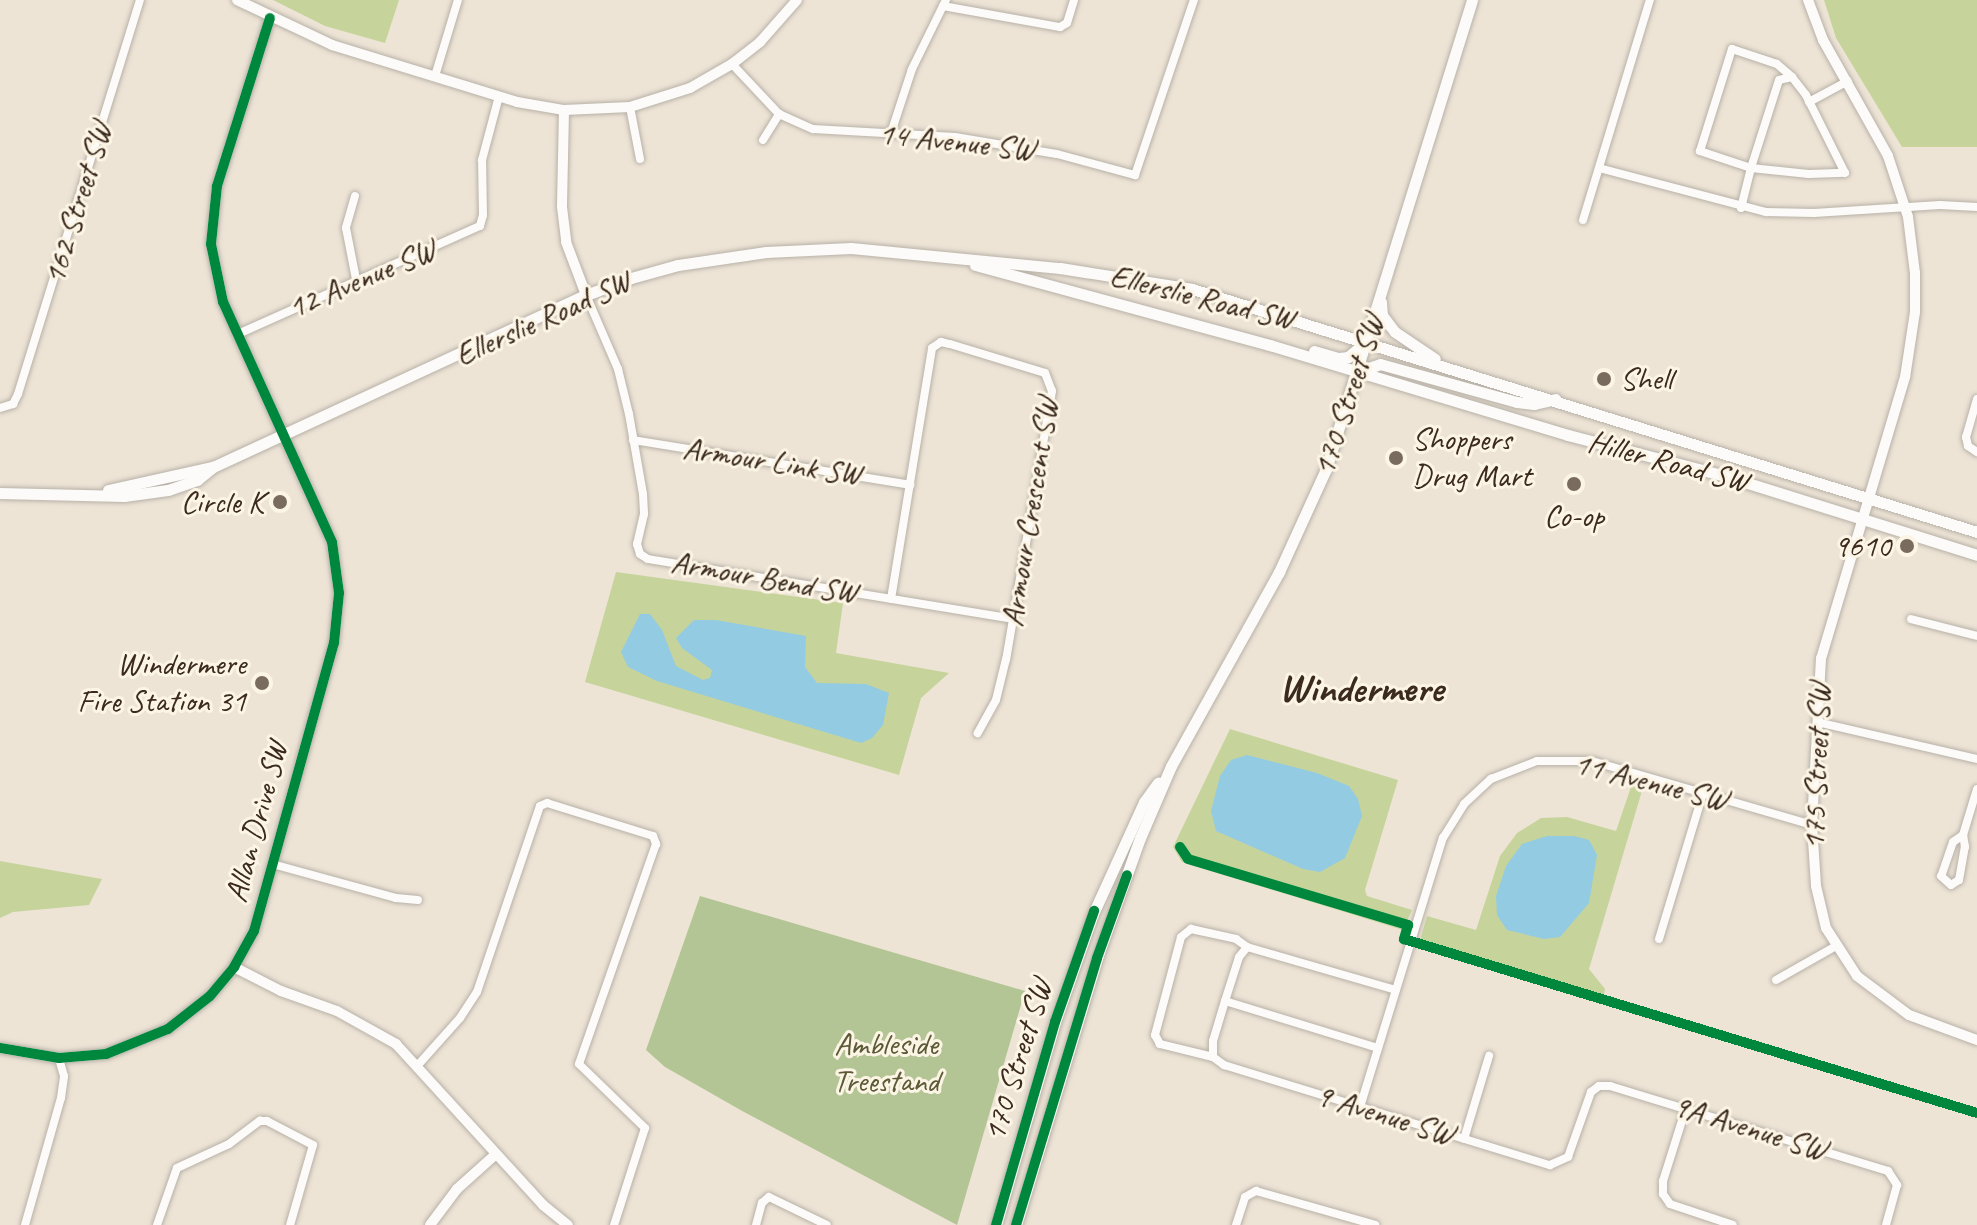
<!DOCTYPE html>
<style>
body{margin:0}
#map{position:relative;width:1977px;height:1225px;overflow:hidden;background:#ede4d6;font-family:Caveat,sans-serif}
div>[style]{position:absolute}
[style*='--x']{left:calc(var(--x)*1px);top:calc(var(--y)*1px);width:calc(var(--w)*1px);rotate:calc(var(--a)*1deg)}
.green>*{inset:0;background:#c6d49c}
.forest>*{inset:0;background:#b4c595}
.water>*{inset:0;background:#92cbe2}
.roads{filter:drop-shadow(0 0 2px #b8b1a7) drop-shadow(0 0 2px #b8b1a7)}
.minor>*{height:8px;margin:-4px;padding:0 4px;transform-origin:4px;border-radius:4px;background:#fcfbf9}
.tertiary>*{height:10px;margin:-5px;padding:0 5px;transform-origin:5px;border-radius:5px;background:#fcfbf9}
.secondary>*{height:11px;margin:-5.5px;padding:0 5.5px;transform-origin:5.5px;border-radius:5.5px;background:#fcfbf9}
.cycleway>*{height:10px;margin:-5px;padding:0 5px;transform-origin:5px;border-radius:5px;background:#00873e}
.dots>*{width:22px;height:22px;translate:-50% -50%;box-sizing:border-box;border:4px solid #fcf5e5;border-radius:50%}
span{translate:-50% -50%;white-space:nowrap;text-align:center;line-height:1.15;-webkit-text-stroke:6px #fcf5e5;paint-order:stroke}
.street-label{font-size:32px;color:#3b2a1e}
.poi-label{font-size:32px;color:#3b2a1e}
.left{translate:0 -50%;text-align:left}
.right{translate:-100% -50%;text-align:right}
.park-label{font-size:32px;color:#5b5936}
.district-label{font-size:40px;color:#3b2a1e;font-weight:700}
</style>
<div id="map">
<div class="green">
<i style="clip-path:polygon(273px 0,399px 0,385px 43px,325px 26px)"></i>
<i style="clip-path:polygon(1824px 0,1977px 0,1977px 147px,1902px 147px,1836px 38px)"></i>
<i style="clip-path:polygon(616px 572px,843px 603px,836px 653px,949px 673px,921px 698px,899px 775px,585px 682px)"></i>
<i style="clip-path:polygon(1230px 729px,1398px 780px,1365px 890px,1367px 896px,1412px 910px,1403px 930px,1182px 862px,1173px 847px)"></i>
<i style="clip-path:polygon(1633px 781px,1644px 784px,1589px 969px,1605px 989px,1603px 1000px,1419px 944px,1427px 916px,1476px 930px,1500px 856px,1517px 833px,1541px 818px,1567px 817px,1616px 831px)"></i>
<i style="clip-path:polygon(0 861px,102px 879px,89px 905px,13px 912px,0 918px)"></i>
</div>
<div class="forest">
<i style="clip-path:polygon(700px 896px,1025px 991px,957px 1225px,744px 1112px,665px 1067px,646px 1050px)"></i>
</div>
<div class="water">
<i style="clip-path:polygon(640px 614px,650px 614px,662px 630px,676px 666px,703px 680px,710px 678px,712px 670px,682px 648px,676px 638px,694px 620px,716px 620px,806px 636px,805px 667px,817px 683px,866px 684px,889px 693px,883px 725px,872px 738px,861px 743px,657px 681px,628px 667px,621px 652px)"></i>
<i style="clip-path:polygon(1247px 755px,1317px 773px,1349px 786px,1358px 799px,1362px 816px,1345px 858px,1320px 872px,1303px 869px,1216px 831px,1211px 811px,1220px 776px,1231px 760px)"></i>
<i style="clip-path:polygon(1547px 836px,1574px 836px,1589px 840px,1597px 855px,1589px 903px,1560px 937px,1544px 939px,1507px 930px,1497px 915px,1496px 896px,1506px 866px,1522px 844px)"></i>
</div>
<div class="roads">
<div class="minor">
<i style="--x:943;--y:6;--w:119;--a:10.2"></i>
<i style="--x:1060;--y:27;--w:8;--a:-30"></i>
<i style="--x:1067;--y:23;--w:24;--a:-73"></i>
<i style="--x:732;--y:64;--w:69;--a:46.8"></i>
<i style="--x:779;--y:114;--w:37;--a:24"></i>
<i style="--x:813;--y:129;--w:142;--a:3.2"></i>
<i style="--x:955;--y:137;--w:103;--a:9.5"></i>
<i style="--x:1057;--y:154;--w:81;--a:15.1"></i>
<i style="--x:1135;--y:175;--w:185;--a:-71.4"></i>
<i style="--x:435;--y:76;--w:79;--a:-73.2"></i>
<i style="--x:1809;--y:102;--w:44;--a:-28.3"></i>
<i style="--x:630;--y:107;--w:53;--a:79.1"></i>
<i style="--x:891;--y:133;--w:67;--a:-71.8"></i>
<i style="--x:912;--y:69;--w:77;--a:-63.8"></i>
<i style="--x:763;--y:140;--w:31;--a:-58"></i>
<i style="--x:1599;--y:168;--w:173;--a:14.8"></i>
<i style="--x:1766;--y:212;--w:48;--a:1.2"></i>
<i style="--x:1814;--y:213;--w:126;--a:-3.6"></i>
<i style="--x:1940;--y:205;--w:37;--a:3"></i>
<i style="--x:355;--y:196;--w:33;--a:106"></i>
<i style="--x:346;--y:228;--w:52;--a:78.9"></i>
<i style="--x:1741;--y:208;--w:41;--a:-76"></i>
<i style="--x:1751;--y:168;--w:58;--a:5.9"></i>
<i style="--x:1809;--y:174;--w:36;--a:-2"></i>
<i style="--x:1845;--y:173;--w:87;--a:-116.6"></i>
<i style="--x:1806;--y:95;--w:23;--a:-128"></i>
<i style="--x:1792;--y:77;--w:13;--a:167"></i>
<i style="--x:1779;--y:80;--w:92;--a:107.7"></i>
<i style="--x:1751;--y:168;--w:54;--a:-161.6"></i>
<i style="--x:1700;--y:151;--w:107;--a:-72.6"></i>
<i style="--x:1732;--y:49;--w:47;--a:18.4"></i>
<i style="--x:1777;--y:64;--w:20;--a:41"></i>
<i style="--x:1583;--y:220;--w:230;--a:-73.1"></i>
<i style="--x:586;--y:295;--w:81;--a:66.6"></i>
<i style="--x:618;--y:369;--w:46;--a:76.3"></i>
<i style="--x:629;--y:414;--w:81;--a:80.1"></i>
<i style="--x:643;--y:494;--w:20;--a:87"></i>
<i style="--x:644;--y:514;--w:31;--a:103"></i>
<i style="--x:637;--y:544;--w:10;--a:73"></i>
<i style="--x:640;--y:554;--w:9;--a:32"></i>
<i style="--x:648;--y:559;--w:370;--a:9.3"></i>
<i style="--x:238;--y:334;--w:265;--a:-24.1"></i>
<i style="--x:480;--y:226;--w:11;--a:-75"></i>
<i style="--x:483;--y:215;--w:55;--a:-91"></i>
<i style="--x:482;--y:160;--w:66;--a:-75.1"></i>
<i style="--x:1977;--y:399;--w:40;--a:106"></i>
<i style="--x:1966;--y:437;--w:9;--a:77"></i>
<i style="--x:1968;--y:446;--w:11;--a:34"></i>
<i style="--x:0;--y:408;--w:14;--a:-17"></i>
<i style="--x:13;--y:404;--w:11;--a:-63"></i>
<i style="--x:18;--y:394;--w:412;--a:-72.8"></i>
<i style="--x:633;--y:440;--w:281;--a:9.2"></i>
<i style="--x:891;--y:599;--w:254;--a:-80.7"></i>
<i style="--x:932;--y:348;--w:11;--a:-34"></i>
<i style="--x:941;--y:342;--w:9;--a:13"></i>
<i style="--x:950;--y:344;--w:99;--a:17"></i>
<i style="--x:1045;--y:373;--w:19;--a:69"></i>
<i style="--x:1052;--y:391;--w:272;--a:99.7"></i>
<i style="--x:1006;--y:659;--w:42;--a:103.7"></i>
<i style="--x:996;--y:700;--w:38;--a:119"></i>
<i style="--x:1911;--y:619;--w:68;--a:14.4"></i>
<i style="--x:1817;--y:722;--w:164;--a:13"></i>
<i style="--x:1963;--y:835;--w:12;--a:145"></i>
<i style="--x:1953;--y:842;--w:36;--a:109"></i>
<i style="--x:1941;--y:876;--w:13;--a:42"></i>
<i style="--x:1951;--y:885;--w:9;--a:-32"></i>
<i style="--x:1959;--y:880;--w:34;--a:-80"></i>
<i style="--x:1965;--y:847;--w:12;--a:-99"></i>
<i style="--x:1963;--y:835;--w:48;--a:-73.1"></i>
<i style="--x:276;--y:865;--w:124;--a:15.4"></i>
<i style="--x:396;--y:898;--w:22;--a:5"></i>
<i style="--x:1659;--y:939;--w:152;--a:-73.2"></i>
<i style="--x:1776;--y:980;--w:69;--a:-29.5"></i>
<i style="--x:1225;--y:1001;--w:160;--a:17.1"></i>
<i style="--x:1213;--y:1057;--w:14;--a:36"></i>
<i style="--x:1224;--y:1065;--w:341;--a:17.1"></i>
<i style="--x:1550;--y:1165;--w:20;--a:-24"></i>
<i style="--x:1568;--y:1157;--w:69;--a:-70.5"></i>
<i style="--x:1591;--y:1092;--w:10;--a:-37"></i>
<i style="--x:1599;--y:1086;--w:11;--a:0"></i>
<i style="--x:1610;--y:1086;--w:291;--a:17"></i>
<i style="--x:1888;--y:1171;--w:17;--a:57"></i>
<i style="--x:1897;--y:1185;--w:41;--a:105.4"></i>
<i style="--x:1213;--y:1057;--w:55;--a:-166.2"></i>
<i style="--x:1160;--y:1044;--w:10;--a:-119"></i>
<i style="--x:1155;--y:1035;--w:101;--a:-75.1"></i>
<i style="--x:1181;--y:937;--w:13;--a:-39"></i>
<i style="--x:1191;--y:929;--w:46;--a:12.5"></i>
<i style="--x:1236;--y:939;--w:14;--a:36"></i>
<i style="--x:1247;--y:947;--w:155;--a:16.1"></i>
<i style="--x:1213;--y:1057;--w:16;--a:-90"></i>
<i style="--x:1213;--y:1041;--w:42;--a:-73.3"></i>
<i style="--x:1225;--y:1001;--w:46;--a:-72.3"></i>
<i style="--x:1239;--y:957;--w:13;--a:-51"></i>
<i style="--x:418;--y:1065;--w:63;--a:-48.2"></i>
<i style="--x:460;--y:1018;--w:31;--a:-57"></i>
<i style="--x:477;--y:992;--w:196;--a:-71.3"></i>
<i style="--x:540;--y:806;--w:8;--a:-23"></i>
<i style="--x:547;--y:803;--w:111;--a:17.3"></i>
<i style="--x:653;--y:836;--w:9;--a:69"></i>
<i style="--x:656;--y:844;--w:233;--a:109.3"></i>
<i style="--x:579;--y:1064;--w:92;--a:44.1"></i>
<i style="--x:645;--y:1128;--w:102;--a:107.7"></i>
<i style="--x:1360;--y:1107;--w:282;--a:-72.9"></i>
<i style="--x:1443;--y:838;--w:40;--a:-58"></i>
<i style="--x:1464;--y:804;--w:37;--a:-43"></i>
<i style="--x:1491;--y:779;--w:49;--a:-21.4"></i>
<i style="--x:1537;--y:761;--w:55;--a:0"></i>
<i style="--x:1592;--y:761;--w:229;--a:16.2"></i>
<i style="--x:1686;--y:1108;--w:77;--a:107.5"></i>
<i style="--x:1663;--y:1181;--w:13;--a:90"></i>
<i style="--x:1663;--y:1194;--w:12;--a:55"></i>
<i style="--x:1670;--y:1204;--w:66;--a:18.4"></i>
<i style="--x:1464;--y:1139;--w:87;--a:-73.2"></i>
<i style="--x:25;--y:1225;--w:132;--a:-74.2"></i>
<i style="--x:61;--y:1098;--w:22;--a:-82"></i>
<i style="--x:64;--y:1076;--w:19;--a:-106"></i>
<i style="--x:157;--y:1225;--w:60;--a:-70.7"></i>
<i style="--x:177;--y:1168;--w:57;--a:-24.8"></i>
<i style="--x:229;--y:1144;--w:39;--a:-37"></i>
<i style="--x:260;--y:1121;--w:7;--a:0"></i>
<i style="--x:267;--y:1121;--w:52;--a:27.6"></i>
<i style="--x:313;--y:1145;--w:83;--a:106"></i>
<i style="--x:756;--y:1225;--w:23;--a:-75"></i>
<i style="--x:762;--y:1203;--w:9;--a:-41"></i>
<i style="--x:769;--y:1197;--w:64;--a:25.8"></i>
<i style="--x:1236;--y:1225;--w:29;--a:-72"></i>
<i style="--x:1245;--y:1197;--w:13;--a:-29"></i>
<i style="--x:1256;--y:1191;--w:124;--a:15.9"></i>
</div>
<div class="tertiary">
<i style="--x:237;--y:0;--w:105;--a:25.3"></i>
<i style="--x:332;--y:45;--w:194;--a:17.1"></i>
<i style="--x:517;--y:102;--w:48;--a:9.7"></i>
<i style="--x:564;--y:110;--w:66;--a:-2.6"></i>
<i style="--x:630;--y:107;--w:63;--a:-17.6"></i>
<i style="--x:690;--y:88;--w:48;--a:-29.7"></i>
<i style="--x:732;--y:64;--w:36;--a:-38"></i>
<i style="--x:760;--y:42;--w:56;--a:-48.6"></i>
<i style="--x:1808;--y:0;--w:43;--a:69.4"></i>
<i style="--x:1823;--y:40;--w:133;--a:60.7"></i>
<i style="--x:1888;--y:156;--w:64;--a:71.8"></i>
<i style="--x:1908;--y:217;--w:56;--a:82.9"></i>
<i style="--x:1915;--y:273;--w:39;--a:90"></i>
<i style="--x:1915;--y:312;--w:66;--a:98.7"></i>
<i style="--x:1905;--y:377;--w:293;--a:106.6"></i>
<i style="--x:1821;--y:658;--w:167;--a:93.1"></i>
<i style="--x:1812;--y:825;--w:61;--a:86.2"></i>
<i style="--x:1816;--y:886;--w:43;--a:76.6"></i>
<i style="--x:1826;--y:928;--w:57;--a:57.1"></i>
<i style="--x:1857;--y:976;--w:65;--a:36.9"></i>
<i style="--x:1909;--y:1015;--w:72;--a:20.2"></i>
<i style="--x:564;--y:110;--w:97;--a:91.2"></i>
<i style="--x:562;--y:207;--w:35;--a:83"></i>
<i style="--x:566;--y:242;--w:57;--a:69.3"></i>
<i style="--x:234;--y:967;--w:53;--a:27.1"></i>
<i style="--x:281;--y:991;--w:59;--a:19.7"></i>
<i style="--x:337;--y:1011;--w:68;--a:29.2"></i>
<i style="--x:396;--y:1044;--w:218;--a:47.6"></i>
<i style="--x:543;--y:1205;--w:32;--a:39"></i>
<i style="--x:0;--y:1048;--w:60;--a:9.6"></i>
<i style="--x:59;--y:1058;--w:47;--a:-4.9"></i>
<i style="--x:106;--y:1054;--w:67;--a:-22"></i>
<i style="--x:168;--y:1029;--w:53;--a:-38.2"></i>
<i style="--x:210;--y:996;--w:38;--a:-50"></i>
<i style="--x:234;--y:967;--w:41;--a:-60.9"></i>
<i style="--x:254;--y:931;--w:299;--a:-74.5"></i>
<i style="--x:334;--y:643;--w:50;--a:-84.3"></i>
<i style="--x:339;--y:593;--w:51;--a:-97.8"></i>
<i style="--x:332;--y:542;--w:264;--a:-114.4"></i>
<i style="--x:223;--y:302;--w:59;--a:-101.7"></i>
<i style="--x:211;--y:244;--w:58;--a:-84.1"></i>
<i style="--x:217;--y:186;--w:176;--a:-72.5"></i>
<i style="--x:430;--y:1225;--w:45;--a:-53.1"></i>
<i style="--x:457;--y:1189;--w:52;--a:-41.9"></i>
</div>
<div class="secondary">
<i style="--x:975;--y:265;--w:306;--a:15.2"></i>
<i style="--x:1270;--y:345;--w:311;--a:16.8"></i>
<i style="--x:1568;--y:435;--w:162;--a:14.6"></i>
<i style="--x:1725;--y:476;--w:264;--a:17.4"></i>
<i style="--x:1381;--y:302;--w:13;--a:86"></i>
<i style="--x:1382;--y:315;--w:21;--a:53"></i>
<i style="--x:1395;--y:332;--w:48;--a:34"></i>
<i style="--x:1314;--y:351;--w:26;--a:16"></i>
<i style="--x:1339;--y:358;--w:9;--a:-6"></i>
<i style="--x:1348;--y:357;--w:23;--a:-40"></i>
<i style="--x:1357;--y:372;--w:24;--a:-19"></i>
<i style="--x:1380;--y:364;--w:142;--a:15.5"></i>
<i style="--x:1517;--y:402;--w:17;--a:7"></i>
<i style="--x:1534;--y:404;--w:22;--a:-13"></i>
<i style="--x:108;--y:490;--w:107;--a:-12.5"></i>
<i style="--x:0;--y:493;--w:124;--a:1.4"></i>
<i style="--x:124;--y:496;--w:44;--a:-7.8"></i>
<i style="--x:168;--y:490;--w:31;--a:-19"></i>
<i style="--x:197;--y:480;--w:21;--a:-39"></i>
<i style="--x:213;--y:467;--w:411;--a:-24.8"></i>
<i style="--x:586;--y:295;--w:48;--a:-20.7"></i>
<i style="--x:631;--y:278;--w:49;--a:-15.5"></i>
<i style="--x:678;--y:265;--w:89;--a:-8.4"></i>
<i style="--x:766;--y:252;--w:85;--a:-2.7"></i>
<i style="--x:851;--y:248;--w:210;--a:5.5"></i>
<i style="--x:1060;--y:268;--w:134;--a:9"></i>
<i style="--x:1192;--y:289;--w:822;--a:17.2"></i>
<i style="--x:996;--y:1225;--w:211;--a:-73.8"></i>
<i style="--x:1055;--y:1022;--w:114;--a:-70.6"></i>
<i style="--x:1093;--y:914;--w:123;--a:-65.5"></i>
<i style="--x:1144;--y:802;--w:24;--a:-54"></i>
<i style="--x:1016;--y:1225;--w:279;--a:-73.1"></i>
<i style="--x:1097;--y:958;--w:127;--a:-70.3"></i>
<i style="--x:1140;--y:838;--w:78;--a:-66.7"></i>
<i style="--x:1171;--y:766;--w:222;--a:-60.9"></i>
<i style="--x:1279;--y:572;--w:113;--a:-65.5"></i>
<i style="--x:1326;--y:469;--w:491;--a:-72.7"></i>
</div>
</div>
<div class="cycleway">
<i style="--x:1180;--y:847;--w:14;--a:56"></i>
<i style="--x:1188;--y:859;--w:230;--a:16.7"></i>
<i style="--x:1408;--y:925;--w:15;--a:106"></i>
<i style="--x:1404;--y:939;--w:599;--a:16.89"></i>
<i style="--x:0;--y:1048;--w:60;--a:9.6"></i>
<i style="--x:59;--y:1058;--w:47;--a:-4.9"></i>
<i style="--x:106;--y:1054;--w:67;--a:-22"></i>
<i style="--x:168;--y:1029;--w:53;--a:-38.2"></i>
<i style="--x:210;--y:996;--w:38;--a:-50"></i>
<i style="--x:234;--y:967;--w:41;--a:-60.9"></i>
<i style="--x:254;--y:931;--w:299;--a:-74.5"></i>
<i style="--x:334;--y:643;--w:50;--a:-84.3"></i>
<i style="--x:339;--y:593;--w:51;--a:-97.8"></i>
<i style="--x:332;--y:542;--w:264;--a:-114.4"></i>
<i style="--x:223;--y:302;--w:59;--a:-101.7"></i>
<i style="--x:211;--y:244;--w:58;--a:-84.1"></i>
<i style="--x:217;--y:186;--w:176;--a:-72.5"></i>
<i style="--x:996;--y:1225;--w:211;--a:-73.8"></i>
<i style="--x:1055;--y:1022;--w:118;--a:-70.6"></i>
<i style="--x:1016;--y:1225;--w:279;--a:-73.1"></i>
<i style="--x:1097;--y:958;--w:88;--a:-70.1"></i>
</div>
<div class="dots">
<i style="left:1604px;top:379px;background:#796b5e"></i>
<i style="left:1396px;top:458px;background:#796b5e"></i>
<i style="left:1574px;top:484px;background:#796b5e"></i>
<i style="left:280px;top:502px;background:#796b5e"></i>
<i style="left:1907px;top:546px;background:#796b5e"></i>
<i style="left:262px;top:683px;background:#796b5e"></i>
</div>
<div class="street-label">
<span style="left:957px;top:142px;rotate:6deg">14 Avenue SW</span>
<span style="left:78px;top:203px;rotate:-73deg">162 Street SW</span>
<span style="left:362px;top:279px;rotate:-23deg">12 Avenue SW</span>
<span style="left:1202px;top:298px;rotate:14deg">Ellerslie Road SW</span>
<span style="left:543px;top:319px;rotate:-24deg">Ellerslie Road SW</span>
<span style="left:1349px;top:395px;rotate:-72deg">170 Street SW</span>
<span style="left:772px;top:462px;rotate:9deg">Armour Link SW</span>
<span style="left:1668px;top:462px;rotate:15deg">Hiller Road SW</span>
<span style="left:1030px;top:512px;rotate:-81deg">Armour Crescent SW</span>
<span style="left:764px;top:578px;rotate:10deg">Armour Bend SW</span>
<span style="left:1817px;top:766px;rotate:-88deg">175 Street SW</span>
<span style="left:1651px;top:782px;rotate:14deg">11 Avenue SW</span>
<span style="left:257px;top:822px;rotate:-75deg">Allan Drive SW</span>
<span style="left:1018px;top:1060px;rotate:-73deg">170 Street SW</span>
<span style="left:1385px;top:1115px;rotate:17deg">9 Avenue SW</span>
<span style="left:1750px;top:1128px;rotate:17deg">9A Avenue SW</span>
</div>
<div class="poi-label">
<span class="left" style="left:1620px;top:379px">Shell</span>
<span class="left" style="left:1412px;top:458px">Shoppers<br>Drug Mart</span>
<span class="right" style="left:264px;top:502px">Circle K</span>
<span style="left:1574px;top:516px">Co-op</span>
<span class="right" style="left:1891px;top:546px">9610</span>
<span class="right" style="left:246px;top:683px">Windermere<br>Fire Station 31</span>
</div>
<div class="park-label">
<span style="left:886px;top:1063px">Ambleside<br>Treestand</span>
</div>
<div class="district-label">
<span style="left:1361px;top:688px">Windermere</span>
</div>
</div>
